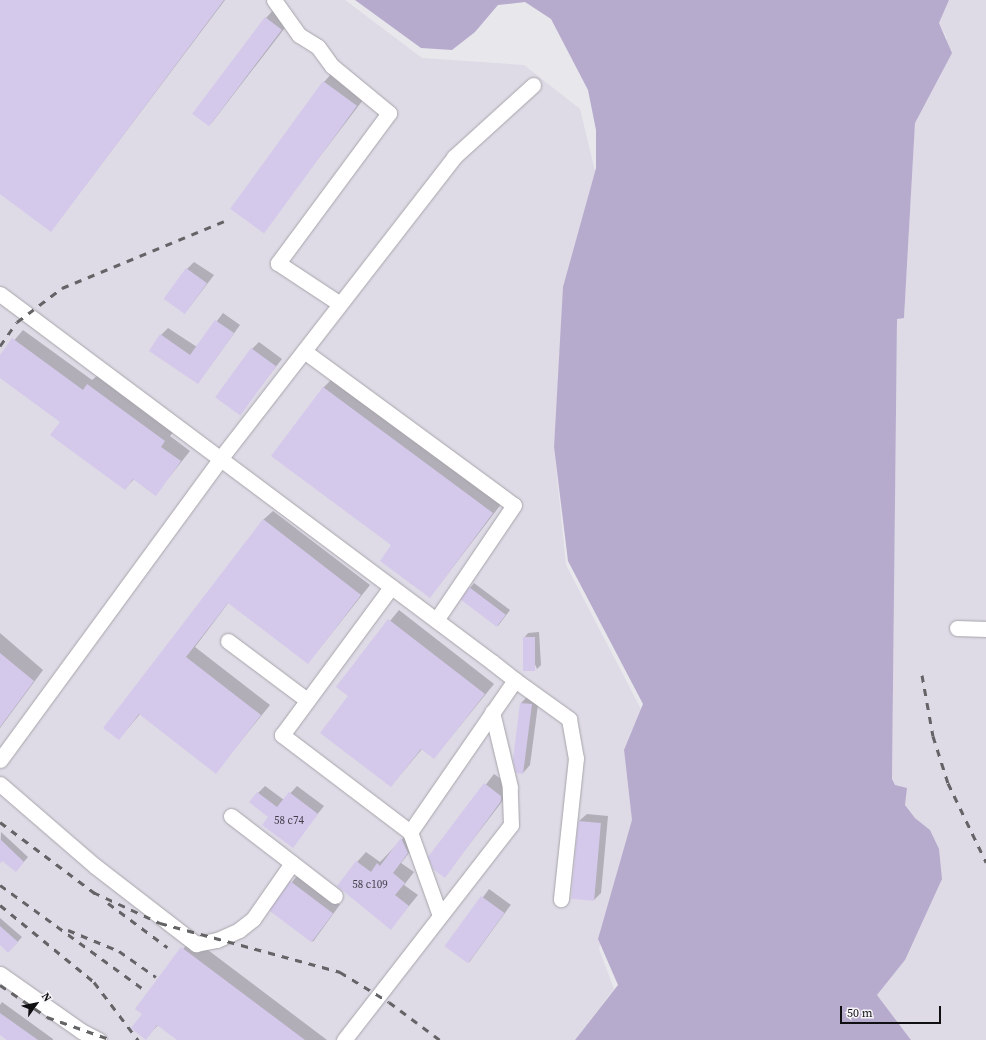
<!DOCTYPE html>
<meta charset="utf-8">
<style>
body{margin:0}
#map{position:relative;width:986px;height:1040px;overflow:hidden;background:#e8e7ec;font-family:"Source Serif 4",serif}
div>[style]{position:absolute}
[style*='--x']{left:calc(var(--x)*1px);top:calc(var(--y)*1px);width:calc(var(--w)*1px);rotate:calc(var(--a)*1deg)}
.built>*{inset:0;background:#dedae6}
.water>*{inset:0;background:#b7abcd}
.shadow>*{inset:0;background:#0003;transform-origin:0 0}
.building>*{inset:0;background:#d4c9eb;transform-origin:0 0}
.roads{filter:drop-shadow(0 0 1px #a7a5aa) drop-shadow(0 0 1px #a7a5aa)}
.minor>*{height:15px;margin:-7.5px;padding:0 7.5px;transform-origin:7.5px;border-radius:7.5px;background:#fff}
.rail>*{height:3px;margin-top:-1.5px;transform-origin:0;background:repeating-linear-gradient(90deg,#646366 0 7px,transparent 0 14px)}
span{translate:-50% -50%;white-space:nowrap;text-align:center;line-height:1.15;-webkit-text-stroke:3px #f6f4f9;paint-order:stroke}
.number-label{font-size:11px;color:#413e48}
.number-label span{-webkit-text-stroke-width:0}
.north{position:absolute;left:16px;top:984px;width:40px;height:40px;-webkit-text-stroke:3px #f6f4f9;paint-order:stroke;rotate:57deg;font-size:11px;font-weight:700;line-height:16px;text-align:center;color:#100f11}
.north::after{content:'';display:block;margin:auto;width:14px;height:18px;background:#100f11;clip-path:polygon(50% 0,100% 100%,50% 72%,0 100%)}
.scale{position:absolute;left:840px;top:1006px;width:101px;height:18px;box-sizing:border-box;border:2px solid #100f11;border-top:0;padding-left:5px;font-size:12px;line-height:14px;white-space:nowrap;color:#100f11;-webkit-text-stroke:3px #f6f4f9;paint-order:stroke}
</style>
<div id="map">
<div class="built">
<i style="clip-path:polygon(0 0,345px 0,422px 58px,524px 65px,580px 109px,595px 171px,564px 288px,554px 448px,566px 565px,642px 711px,624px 752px,633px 824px,599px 949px,614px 989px,575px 1040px,0 1040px)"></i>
<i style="clip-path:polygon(949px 0,986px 0,986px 1040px,911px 1040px,877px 995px,905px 960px,930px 830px,915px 818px,905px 805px,892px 779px,897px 318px,904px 318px,915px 123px,947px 38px,939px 23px)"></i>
</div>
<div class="water">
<i style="clip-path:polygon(355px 0,949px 0,939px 23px,952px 53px,915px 123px,904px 318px,897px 319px,892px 779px,895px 785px,907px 788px,905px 805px,915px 818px,930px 830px,939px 849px,942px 879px,905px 960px,877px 995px,911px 1040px,575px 1040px,618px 985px,598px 939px,632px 820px,624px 750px,643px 704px,568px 561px,554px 447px,563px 287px,596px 168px,596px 130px,588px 90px,551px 19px,525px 2px,498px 5px,475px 32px,452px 50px,421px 48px)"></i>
</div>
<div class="shadow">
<i style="clip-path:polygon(0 0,225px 0,51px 231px,0 193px)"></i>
<i style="clip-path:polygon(275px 8px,291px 20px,210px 125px,266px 18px)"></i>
<i style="clip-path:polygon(333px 72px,366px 96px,263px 231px,324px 82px)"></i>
<i style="clip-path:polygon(194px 262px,214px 275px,185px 313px,187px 269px)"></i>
<i style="clip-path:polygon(223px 313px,240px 325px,198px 383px,161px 335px,168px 328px,197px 347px)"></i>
<i style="clip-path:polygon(23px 330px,92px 380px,98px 375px,174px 431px,170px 436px,190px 451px,155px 495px,134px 479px,125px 489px,61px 422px,0 377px,0 357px)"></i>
<i style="clip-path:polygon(259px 342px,282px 359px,239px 414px,252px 349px)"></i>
<i style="clip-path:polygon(333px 378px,502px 503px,430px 597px,393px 545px,323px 388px)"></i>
<i style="clip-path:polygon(273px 511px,370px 585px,308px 663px,229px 602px,195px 647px,270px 705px,216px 772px,140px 714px,119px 739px,263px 520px)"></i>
<i style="clip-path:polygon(474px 583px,510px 610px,498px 626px,470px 588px)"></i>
<i style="clip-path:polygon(399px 610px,494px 684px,434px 758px,422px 749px,391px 786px,350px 696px,337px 686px)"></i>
<i style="clip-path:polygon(539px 632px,541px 665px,537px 669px,524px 638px,528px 633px)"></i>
<i style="clip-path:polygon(0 633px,43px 670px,0 728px)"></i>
<i style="clip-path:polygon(528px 696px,539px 697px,530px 765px,523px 773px,521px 703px)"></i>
<i style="clip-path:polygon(494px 774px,511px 786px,511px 790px,445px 876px,430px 857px)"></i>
<i style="clip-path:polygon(265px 786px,284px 800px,297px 786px,324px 806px,292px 846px,270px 817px,258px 793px)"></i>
<i style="clip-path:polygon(587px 814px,608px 816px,601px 893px,594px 900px,579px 821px)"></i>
<i style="clip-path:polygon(411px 830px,417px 843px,401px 863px,414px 872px,404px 885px,418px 895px,391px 928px,357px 862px,366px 852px,380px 862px)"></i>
<i style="clip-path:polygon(1px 832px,28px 857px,16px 871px,0 858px)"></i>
<i style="left:298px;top:874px;width:52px;height:46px;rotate:36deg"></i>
<i style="left:489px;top:889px;width:27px;height:71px;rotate:36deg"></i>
<i style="clip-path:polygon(0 918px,22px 937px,13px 947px,0 944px)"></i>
<i style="clip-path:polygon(192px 938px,327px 1040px,179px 1040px,158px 1025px,146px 1038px,143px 1014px,136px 1008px)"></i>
<i style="clip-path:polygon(2px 1002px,53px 1039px,53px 1040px,9px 1040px,0 1034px,0 1005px)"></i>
</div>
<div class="building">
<i style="clip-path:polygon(0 0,224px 0,51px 232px,0 194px)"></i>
<i style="left:265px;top:17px;width:21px;height:121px;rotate:37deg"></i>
<i style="left:323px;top:81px;width:42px;height:158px;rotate:36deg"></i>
<i style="left:186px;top:268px;width:26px;height:38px;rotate:36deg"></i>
<i style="clip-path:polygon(215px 320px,234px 333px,198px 384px,149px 351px,160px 334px,190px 355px)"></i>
<i style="clip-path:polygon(12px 338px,83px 390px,87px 384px,165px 441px,161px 447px,181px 461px,156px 496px,133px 479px,125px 490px,50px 435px,60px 422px,0 378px,0 355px)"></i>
<i style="left:251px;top:348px;width:31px;height:61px;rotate:36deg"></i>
<i style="clip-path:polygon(323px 387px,493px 513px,430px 598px,380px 561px,391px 545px,271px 456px)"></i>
<i style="clip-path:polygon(263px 519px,361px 595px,308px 664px,228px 603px,186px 657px,261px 715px,216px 774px,139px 714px,119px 740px,103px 728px)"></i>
<i style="left:469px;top:587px;width:46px;height:15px;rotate:37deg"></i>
<i style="clip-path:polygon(388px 619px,485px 694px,434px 759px,421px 749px,391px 787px,320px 733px,348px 696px,336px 687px)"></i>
<i style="left:523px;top:637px;width:12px;height:34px"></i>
<i style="clip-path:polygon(0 653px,34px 681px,0 727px)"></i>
<i style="clip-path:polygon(520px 703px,532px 704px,523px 774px,516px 773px,513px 760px)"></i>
<i style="clip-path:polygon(484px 783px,501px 796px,501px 801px,445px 878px,433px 869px,428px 857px)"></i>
<i style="clip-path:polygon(257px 792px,277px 807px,289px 792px,318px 814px,293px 848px,262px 825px,268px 817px,249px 802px)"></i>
<i style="left:578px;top:821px;width:23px;height:78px;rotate:5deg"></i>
<i style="clip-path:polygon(401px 838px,408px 853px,393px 873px,405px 883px,395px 895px,409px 906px,391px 930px,337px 886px,356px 861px,371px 872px,377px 863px,380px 866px)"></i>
<i style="clip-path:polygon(0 839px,24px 862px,16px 872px,2px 861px,0 864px)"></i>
<i style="left:290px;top:881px;width:54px;height:36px;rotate:37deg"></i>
<i style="left:481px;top:896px;width:29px;height:62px;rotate:36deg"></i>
<i style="clip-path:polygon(0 926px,18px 942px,8px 953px,0 945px)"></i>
<i style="clip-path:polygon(181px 947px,305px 1040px,177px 1040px,157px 1025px,146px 1040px,131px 1028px,142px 1014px,135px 1009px)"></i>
<i style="clip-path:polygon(0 1013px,38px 1040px,7px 1040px,0 1035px)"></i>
</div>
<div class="roads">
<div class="minor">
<i style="--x:274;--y:0;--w:43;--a:54.5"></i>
<i style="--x:299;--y:35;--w:22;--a:32"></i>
<i style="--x:318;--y:47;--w:24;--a:54"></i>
<i style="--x:332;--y:66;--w:74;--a:39.5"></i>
<i style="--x:389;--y:113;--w:187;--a:126.5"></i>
<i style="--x:278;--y:263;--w:74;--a:33.5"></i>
<i style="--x:0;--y:294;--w:614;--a:36.8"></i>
<i style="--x:492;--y:662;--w:29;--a:38"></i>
<i style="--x:515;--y:680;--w:185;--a:124.6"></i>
<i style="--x:410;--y:832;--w:161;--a:-142.8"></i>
<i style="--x:282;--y:735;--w:184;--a:-53.6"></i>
<i style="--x:304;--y:351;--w:260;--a:36.3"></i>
<i style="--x:514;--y:505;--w:139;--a:124.1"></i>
<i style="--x:957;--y:628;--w:29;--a:2"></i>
<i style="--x:228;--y:641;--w:99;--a:36.8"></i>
<i style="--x:515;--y:680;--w:67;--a:35.8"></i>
<i style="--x:569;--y:719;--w:40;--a:80"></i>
<i style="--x:576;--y:758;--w:142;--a:96.1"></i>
<i style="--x:0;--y:760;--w:373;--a:-53.8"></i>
<i style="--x:220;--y:459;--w:382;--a:-52.2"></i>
<i style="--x:454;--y:157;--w:107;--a:-42.3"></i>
<i style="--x:0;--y:784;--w:125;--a:40.8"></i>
<i style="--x:95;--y:866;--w:128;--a:37.7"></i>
<i style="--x:196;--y:944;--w:21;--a:-11"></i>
<i style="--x:217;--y:940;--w:24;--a:-24"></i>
<i style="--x:239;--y:930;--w:18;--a:-38"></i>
<i style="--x:253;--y:919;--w:68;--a:-55.1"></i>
<i style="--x:231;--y:816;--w:131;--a:37.6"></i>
<i style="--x:410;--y:832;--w:89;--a:70.3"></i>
<i style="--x:0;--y:974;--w:99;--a:35.1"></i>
<i style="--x:81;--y:1031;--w:20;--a:27"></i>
<i style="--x:344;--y:1040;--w:272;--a:-52.2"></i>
<i style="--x:511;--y:825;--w:38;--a:-92"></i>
<i style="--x:510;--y:787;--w:77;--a:-103.5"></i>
</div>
</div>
<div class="rail">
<i style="--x:0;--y:346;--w:29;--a:-55"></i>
<i style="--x:17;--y:322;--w:56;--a:-37.1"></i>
<i style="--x:62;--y:288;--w:178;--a:-22.4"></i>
<i style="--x:922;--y:675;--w:62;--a:79.8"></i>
<i style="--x:933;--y:736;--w:49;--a:72.3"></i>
<i style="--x:948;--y:783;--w:88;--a:64.3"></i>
<i style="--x:0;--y:822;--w:120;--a:36.9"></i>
<i style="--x:0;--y:885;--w:177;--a:36"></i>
<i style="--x:93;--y:892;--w:74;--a:24.8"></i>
<i style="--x:160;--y:923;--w:187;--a:15.2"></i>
<i style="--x:340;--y:972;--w:57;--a:31.5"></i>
<i style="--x:389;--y:1002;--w:64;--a:36.7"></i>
<i style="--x:108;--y:903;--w:74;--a:36.7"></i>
<i style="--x:0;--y:905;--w:122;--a:39.3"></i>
<i style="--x:94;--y:982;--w:73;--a:52.8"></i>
<i style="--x:68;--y:930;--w:55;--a:22.4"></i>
<i style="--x:119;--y:951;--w:45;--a:35.1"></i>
<i style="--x:0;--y:985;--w:57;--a:34.2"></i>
<i style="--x:47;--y:1017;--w:69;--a:19.5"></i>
</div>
<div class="number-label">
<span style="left:289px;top:821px">58 с74</span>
<span style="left:370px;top:885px">58 с109</span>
</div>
<div class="north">N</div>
<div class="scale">50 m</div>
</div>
